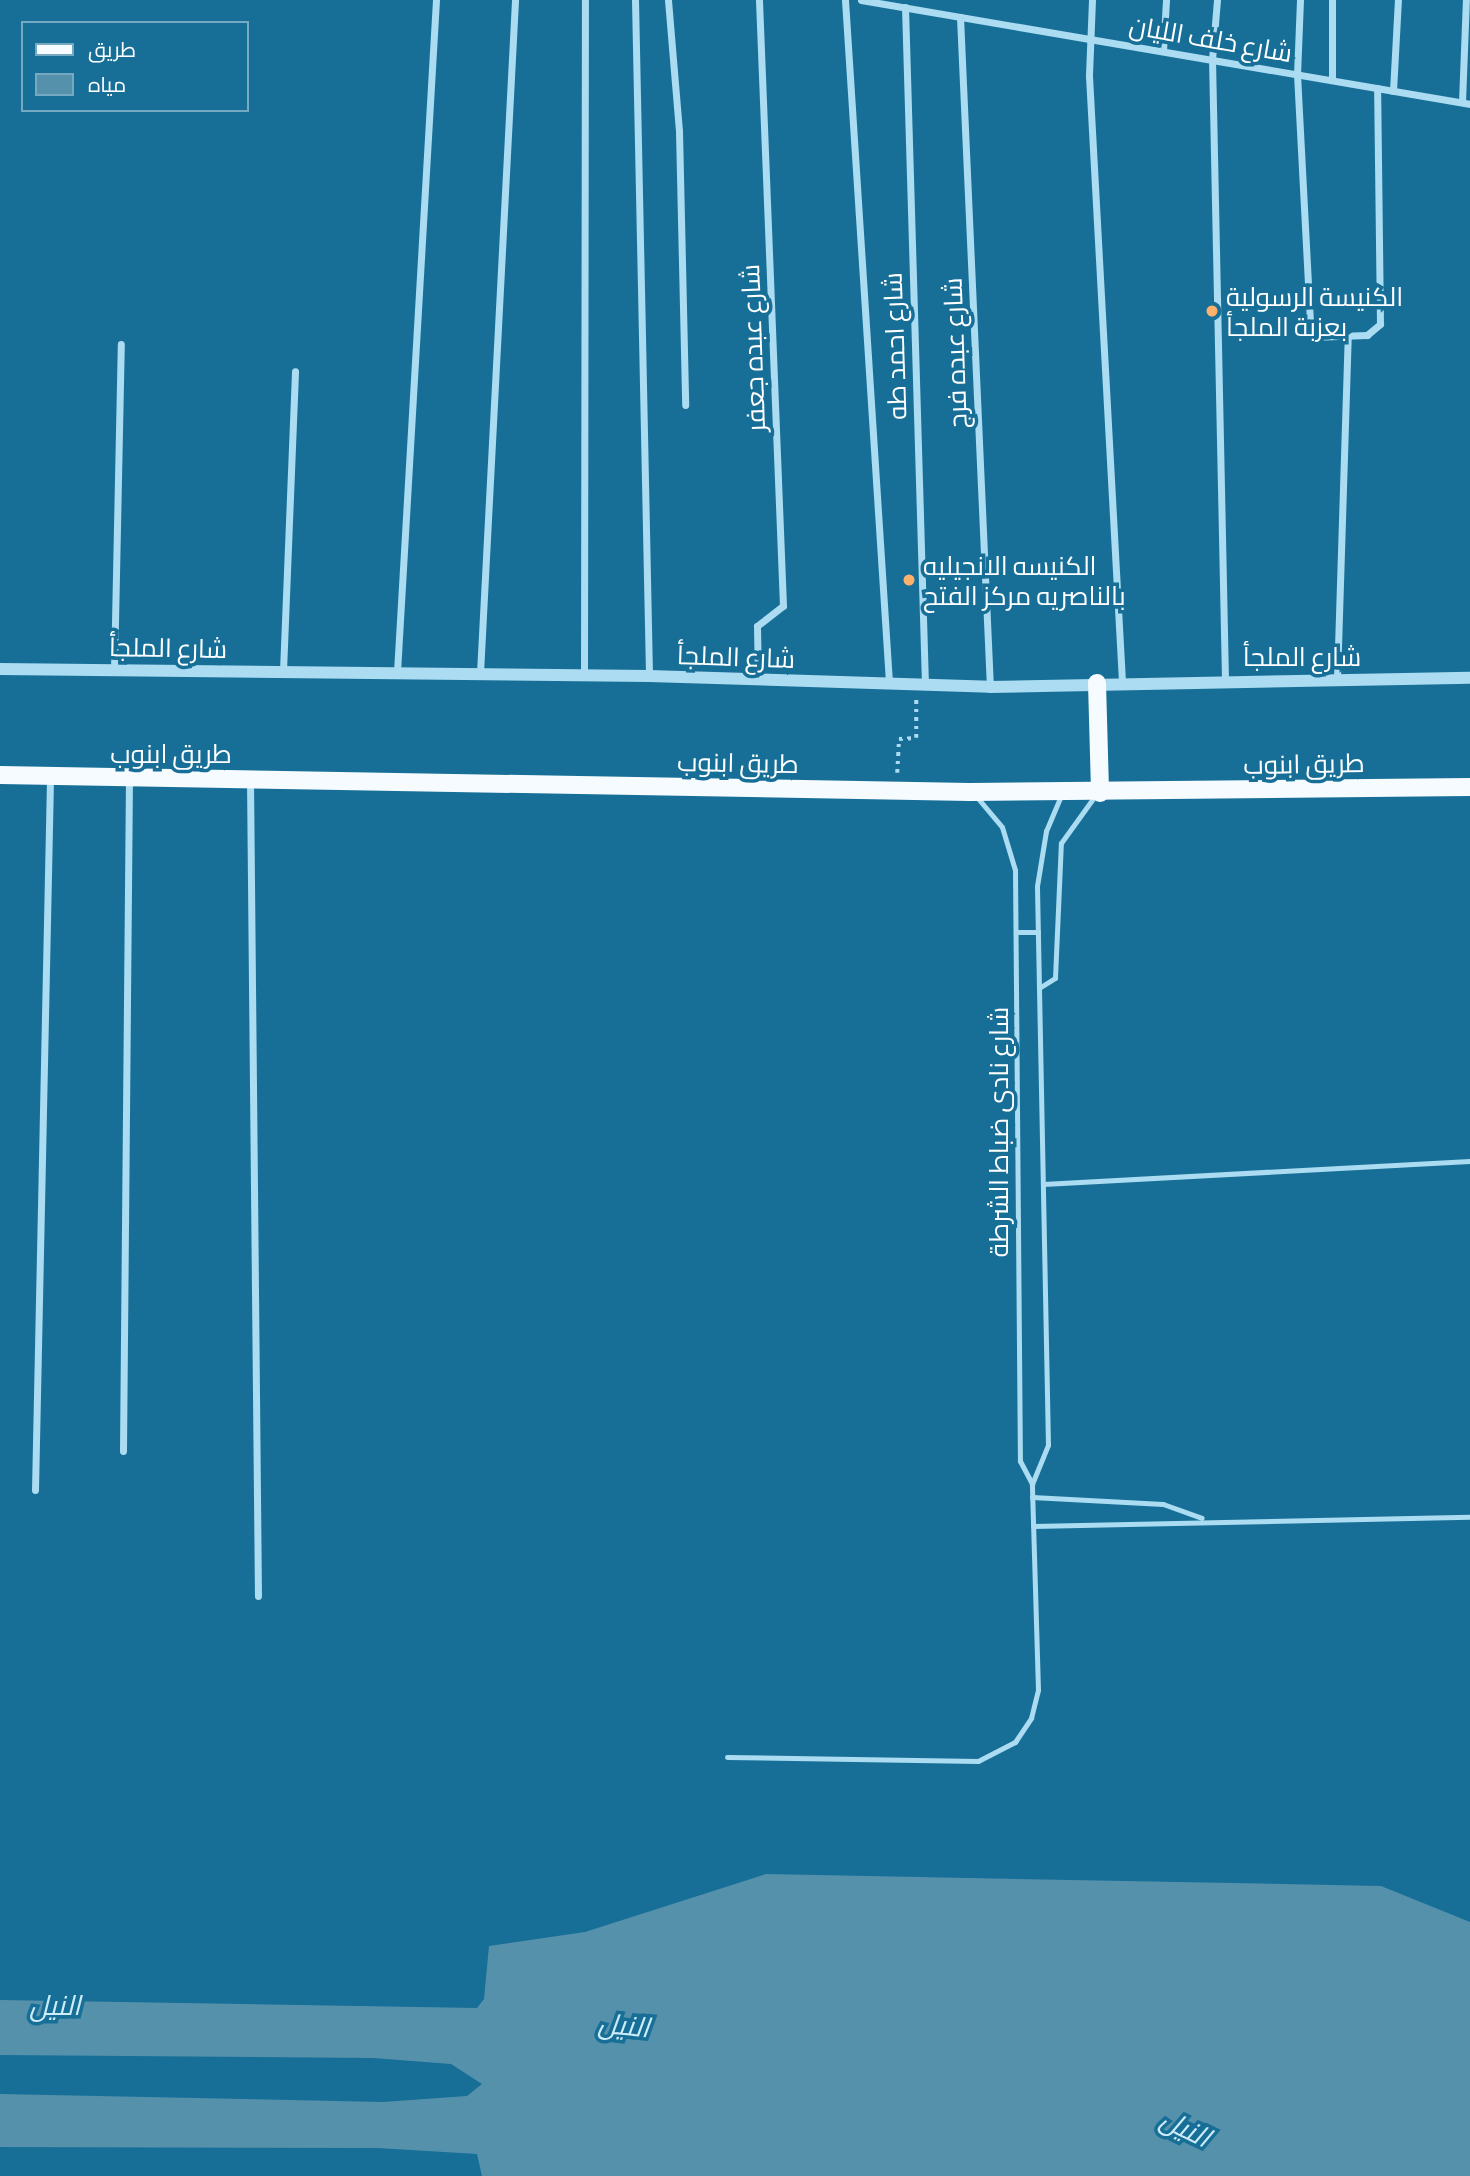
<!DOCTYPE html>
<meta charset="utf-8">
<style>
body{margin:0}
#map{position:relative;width:1470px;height:2176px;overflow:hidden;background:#176f98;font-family:Commissioner,Cairo,sans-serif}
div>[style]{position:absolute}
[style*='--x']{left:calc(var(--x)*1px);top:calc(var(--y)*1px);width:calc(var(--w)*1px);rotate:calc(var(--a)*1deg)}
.water>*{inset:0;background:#5691ac}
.path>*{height:3.5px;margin-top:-1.75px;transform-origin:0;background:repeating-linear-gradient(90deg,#abdcf1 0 3.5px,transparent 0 8.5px)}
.service>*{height:5px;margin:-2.5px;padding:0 2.5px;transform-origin:2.5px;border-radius:2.5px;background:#abdcf1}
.minor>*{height:7px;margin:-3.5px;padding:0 3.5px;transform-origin:3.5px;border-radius:3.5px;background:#abdcf1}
.tertiary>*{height:12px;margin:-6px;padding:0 6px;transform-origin:6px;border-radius:6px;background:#abdcf1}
.primary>*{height:18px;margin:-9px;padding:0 9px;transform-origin:9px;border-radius:9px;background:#f5fbff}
.dots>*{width:19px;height:19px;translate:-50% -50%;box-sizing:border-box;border:4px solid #176f98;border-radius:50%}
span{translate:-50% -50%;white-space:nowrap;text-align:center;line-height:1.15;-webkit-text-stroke:7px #176f98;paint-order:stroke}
.street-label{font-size:26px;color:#fff}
.poi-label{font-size:26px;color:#fff}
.left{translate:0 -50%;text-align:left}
.water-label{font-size:28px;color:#cdedfa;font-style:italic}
.legend{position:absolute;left:21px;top:21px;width:228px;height:91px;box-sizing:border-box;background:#176f98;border:2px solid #74a9c1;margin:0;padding:9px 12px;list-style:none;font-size:21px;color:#fff}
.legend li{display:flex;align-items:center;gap:14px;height:35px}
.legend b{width:35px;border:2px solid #74a9c1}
</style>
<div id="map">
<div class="water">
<i style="clip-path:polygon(766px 1874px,1381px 1886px,1470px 1922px,1470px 2176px,482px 2176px,477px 2154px,378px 2148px,0 2147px,0 2094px,383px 2102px,467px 2096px,482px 2084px,451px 2064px,373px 2058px,0 2055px,0 2000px,477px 2008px,484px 1999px,489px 1946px,585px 1932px)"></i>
</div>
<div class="path">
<i style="--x:897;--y:773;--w:34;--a:-87"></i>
<i style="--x:899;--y:739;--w:17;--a:-3"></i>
<i style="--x:916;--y:738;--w:39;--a:-90"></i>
</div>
<div class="service">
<i style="--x:976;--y:796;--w:40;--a:50"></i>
<i style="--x:1002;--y:827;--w:45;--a:73.2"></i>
<i style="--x:1015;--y:870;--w:591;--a:89.52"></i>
<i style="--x:1020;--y:1461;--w:26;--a:62"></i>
<i style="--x:1032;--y:1484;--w:42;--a:-67.7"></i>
<i style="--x:1048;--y:1445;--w:559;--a:-91.13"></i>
<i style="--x:1037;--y:886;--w:56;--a:-80.7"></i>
<i style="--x:1046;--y:831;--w:39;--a:-67"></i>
<i style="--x:1016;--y:932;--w:22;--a:0"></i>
<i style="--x:1039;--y:988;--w:19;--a:-32"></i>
<i style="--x:1055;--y:978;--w:135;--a:-87.5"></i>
<i style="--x:1061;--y:843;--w:57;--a:-54.3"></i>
<i style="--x:1043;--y:1184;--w:428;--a:-3.1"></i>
<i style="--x:1032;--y:1497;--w:131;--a:3.1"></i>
<i style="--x:1163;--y:1504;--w:41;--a:19.7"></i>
<i style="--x:1033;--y:1526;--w:437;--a:-1.2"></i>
<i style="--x:727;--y:1757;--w:251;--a:0.9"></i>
<i style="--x:978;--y:1761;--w:42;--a:-27.2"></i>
<i style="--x:1015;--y:1742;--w:29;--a:-56"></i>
<i style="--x:1031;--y:1718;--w:29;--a:-76"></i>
<i style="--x:1038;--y:1690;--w:206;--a:-91.7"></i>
</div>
<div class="minor">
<i style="--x:635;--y:0;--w:676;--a:88.81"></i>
<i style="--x:668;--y:0;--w:131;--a:85.2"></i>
<i style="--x:679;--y:131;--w:274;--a:88.7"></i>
<i style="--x:845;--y:0;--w:683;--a:86.31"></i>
<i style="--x:861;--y:0;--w:618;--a:9.69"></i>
<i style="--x:1092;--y:0;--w:76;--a:92.3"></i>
<i style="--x:1089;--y:76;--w:607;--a:86.88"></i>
<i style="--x:1217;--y:0;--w:59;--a:94.8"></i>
<i style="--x:1212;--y:59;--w:620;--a:88.8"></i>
<i style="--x:1300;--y:0;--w:74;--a:92.3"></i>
<i style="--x:1297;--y:74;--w:263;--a:87"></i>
<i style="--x:1311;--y:337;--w:56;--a:-2"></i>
<i style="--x:1367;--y:335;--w:17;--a:-40"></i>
<i style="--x:1380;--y:324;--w:236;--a:-90.7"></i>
<i style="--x:905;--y:7;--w:676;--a:88.31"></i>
<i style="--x:960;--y:17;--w:671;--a:87.44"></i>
<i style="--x:1163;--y:51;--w:51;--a:-86.6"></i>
<i style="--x:1332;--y:80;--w:80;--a:-90"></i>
<i style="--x:1393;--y:91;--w:91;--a:-86.9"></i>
<i style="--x:1462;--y:102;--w:102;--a:-87.8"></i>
<i style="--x:114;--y:670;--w:326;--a:-88.8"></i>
<i style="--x:283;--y:671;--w:300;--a:-87.7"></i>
<i style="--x:397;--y:672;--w:673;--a:-86.68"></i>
<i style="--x:480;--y:673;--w:674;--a:-87.02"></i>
<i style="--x:584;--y:675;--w:675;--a:-89.92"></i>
<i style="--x:758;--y:679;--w:53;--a:-91.1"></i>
<i style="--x:757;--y:626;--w:33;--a:-38"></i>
<i style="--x:783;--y:606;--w:606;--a:-92.27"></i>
<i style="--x:1337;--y:679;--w:344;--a:-88.2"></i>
<i style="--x:250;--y:780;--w:816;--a:89.44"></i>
<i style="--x:123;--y:1451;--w:671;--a:-89.49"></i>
<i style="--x:35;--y:1490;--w:713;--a:-88.79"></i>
</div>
<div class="tertiary">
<i style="--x:0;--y:669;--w:649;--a:0.62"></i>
<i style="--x:649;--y:676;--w:341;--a:1.8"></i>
<i style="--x:990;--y:687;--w:480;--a:-1.1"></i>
</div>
<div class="primary">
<i style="--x:1097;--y:683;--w:110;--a:88.4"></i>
<i style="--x:0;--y:775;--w:970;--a:1"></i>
<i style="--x:970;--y:792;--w:500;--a:-0.57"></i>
</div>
<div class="dots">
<i style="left:1212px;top:311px;background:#ffb06b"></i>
<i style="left:909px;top:580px;background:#ffb06b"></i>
</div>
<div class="street-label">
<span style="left:1211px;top:38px;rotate:10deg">شارع خلف الليان</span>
<span style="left:894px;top:346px;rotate:-92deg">شارع احمد طه</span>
<span style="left:752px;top:348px;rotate:-92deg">شارع عبده جعفر</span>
<span style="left:954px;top:353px;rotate:-92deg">شارع عبده فرج</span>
<span style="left:168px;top:647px;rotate:1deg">شارع الملجأ</span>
<span style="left:736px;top:656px;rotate:2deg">شارع الملجأ</span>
<span style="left:1302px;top:656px">شارع الملجأ</span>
<span style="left:171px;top:753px">طريق ابنوب</span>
<span style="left:738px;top:762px;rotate:1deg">طريق ابنوب</span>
<span style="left:1304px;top:763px;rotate:-1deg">طريق ابنوب</span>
<span style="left:998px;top:1132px;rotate:-90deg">شارع نادى ضباط الشرطة</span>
</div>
<div class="poi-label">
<span class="left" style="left:1226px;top:311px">الكنيسة الرسولية<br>بعزبة الملجأ</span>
<span class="left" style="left:923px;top:580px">الكنيسه الانجيليه<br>بالناصريه مركز الفتح</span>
</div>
<div class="water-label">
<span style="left:55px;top:2004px">النيل</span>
<span style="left:624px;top:2024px;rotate:6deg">النيل</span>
<span style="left:1186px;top:2127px;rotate:26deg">النيل</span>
</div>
<ul class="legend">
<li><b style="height:9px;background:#f5fbff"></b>طريق</li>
<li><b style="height:19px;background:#5691ac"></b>مياه</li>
</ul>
</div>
